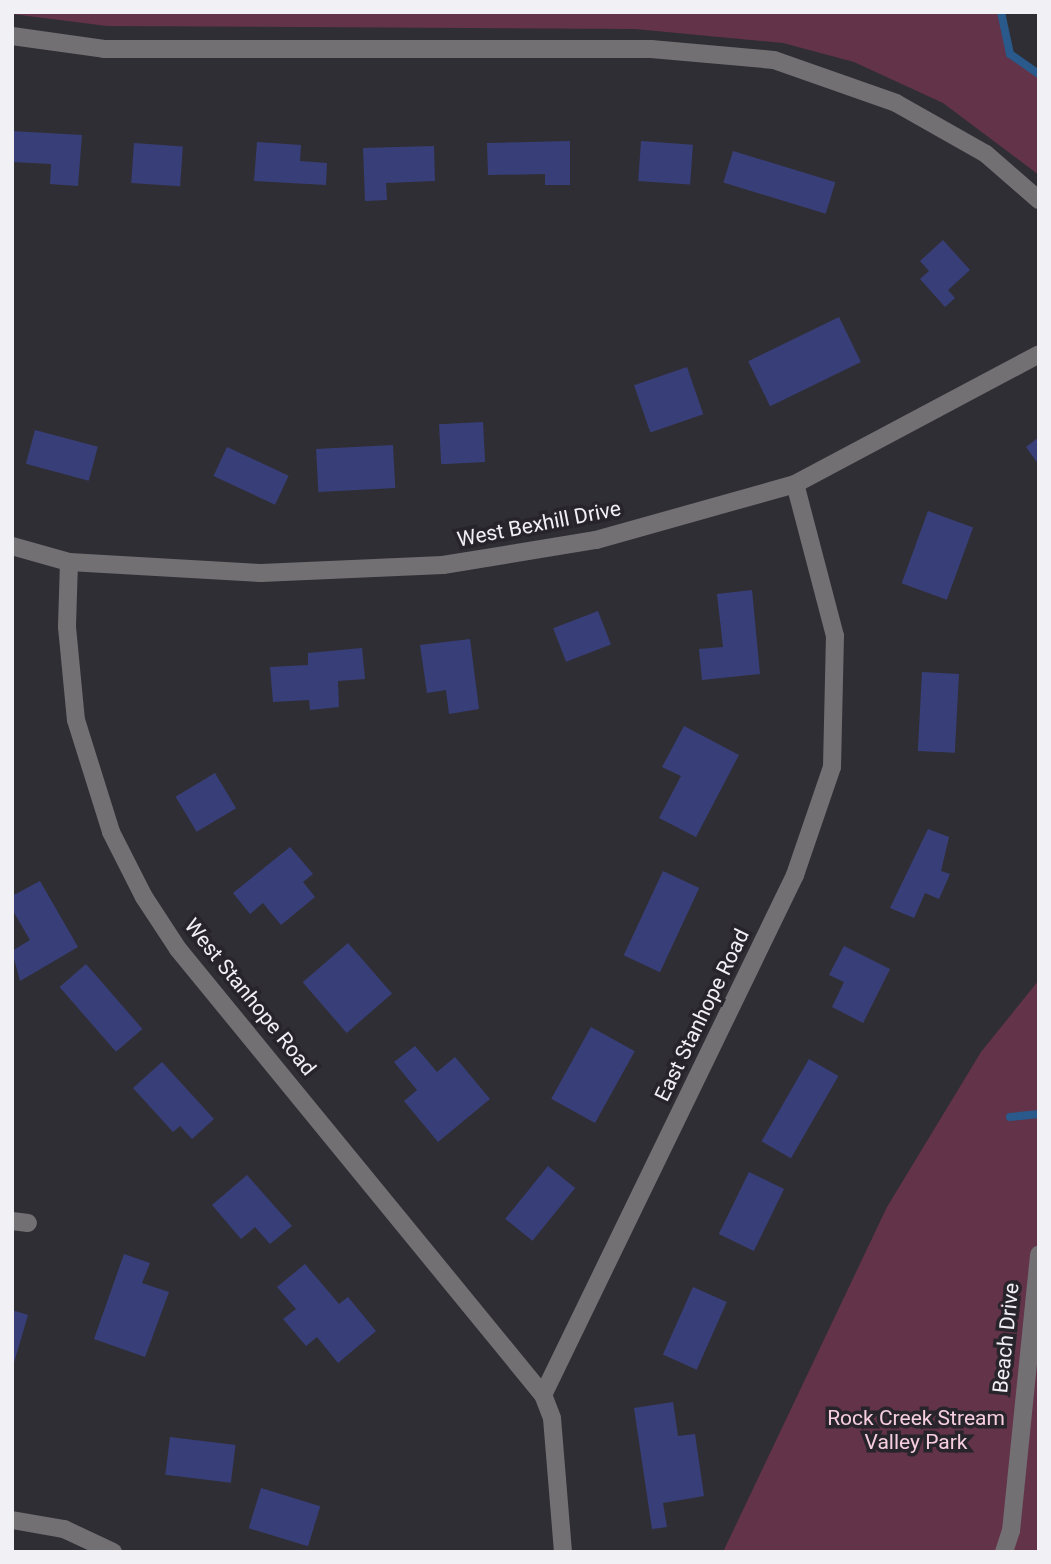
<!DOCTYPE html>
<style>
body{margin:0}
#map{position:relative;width:1051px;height:1564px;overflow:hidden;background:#302e35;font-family:Roboto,sans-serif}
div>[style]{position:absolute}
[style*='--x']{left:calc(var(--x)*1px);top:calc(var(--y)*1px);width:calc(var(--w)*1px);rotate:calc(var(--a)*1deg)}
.green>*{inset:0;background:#623349}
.stream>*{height:8px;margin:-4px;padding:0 4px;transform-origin:4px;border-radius:4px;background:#295a8b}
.building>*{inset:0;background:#383f78;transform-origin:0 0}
.minor>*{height:18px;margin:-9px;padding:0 9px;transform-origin:9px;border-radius:9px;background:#737073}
span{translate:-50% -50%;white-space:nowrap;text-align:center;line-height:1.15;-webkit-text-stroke:7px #27242b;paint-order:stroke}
.street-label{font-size:21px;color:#f1f0f4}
.park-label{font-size:21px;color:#f6cede}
.frame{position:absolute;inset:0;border:14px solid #f1f0f4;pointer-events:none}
</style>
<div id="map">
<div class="green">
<i style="clip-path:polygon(1001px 12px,1010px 54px,1039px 76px,1039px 175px,943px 103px,854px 62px,783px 43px,635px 29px,107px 26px,12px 14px)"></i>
<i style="clip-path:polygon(1039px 980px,1039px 1552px,723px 1552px,887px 1207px,981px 1052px)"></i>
</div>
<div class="stream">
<i style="--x:1001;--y:12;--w:43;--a:77.9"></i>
<i style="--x:1010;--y:54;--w:35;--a:35"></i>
<i style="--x:1010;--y:1117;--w:29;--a:-6"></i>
</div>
<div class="building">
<i style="clip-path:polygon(12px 131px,82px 135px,78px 186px,50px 184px,51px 164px,12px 162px)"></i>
<i style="clip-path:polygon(570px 141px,570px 185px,545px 185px,545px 174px,488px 175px,487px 143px)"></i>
<i style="left:641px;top:141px;width:52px;height:40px;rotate:4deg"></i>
<i style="clip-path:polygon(257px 142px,301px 145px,300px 161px,327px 163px,326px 185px,254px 181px)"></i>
<i style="left:134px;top:143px;width:49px;height:40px;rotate:4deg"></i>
<i style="clip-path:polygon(434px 146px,435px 181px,386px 183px,387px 200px,365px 201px,363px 148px)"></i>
<i style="left:733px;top:151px;width:107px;height:33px;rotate:17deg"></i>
<i style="clip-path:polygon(943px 240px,970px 270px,948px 290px,955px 298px,945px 307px,920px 279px,929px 271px,920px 261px)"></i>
<i style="left:839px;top:317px;width:50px;height:101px;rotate:64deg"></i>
<i style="left:687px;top:367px;width:50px;height:56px;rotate:71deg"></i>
<i style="left:483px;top:422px;width:40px;height:44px;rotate:87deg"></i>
<i style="left:35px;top:430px;width:65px;height:35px;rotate:15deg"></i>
<i style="clip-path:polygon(1039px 437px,1039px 465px,1026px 447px)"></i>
<i style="left:393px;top:445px;width:43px;height:77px;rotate:87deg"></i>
<i style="left:227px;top:447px;width:68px;height:32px;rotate:25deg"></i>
<i style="left:928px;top:511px;width:48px;height:77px;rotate:20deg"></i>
<i style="clip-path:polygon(752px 590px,760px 674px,702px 680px,699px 649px,723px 647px,717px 594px)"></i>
<i style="left:598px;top:611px;width:36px;height:48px;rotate:69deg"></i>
<i style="clip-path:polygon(470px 639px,479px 709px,449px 714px,446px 690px,427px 693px,420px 645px)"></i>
<i style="clip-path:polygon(362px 648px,365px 679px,338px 681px,339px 707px,310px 710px,309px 700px,273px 702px,270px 667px,308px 665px,308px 653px)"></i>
<i style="left:922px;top:672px;width:37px;height:79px;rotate:3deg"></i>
<i style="clip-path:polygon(684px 726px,739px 755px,696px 837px,659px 818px,681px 776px,662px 767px)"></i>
<i style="left:215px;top:773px;width:41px;height:46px;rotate:59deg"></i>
<i style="clip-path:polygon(928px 829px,949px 837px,941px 871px,950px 874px,939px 899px,925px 893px,914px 918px,890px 908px)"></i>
<i style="clip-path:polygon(290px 847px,313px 874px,303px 882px,315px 897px,281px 925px,263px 903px,250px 914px,233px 893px)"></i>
<i style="left:663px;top:871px;width:40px;height:93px;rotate:25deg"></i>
<i style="clip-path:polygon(40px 881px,78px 947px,20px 981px,12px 951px,30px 940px,12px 909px,12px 896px)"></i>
<i style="left:348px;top:943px;width:67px;height:60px;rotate:49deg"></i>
<i style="clip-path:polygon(844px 946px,890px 969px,863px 1023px,832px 1007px,844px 982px,829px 975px)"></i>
<i style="left:86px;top:964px;width:86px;height:35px;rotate:49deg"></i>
<i style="left:591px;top:1027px;width:50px;height:82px;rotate:29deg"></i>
<i style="clip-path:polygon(415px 1046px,437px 1072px,455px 1057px,490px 1099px,438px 1142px,404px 1101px,417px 1090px,394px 1062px)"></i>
<i style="left:809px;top:1059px;width:34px;height:95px;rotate:30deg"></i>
<i style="clip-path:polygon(162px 1062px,214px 1119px,192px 1139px,180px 1126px,173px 1132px,133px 1088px)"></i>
<i style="left:548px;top:1166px;width:35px;height:68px;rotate:39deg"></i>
<i style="left:749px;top:1172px;width:39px;height:69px;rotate:26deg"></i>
<i style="clip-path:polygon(247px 1175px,292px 1226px,270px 1244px,255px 1227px,241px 1239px,212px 1205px)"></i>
<i style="clip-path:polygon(124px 1254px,150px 1263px,142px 1283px,169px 1292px,145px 1357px,94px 1339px)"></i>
<i style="clip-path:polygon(305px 1264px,339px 1304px,348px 1297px,376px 1331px,338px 1363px,317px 1337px,306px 1346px,283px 1319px,296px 1309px,277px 1287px)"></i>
<i style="left:693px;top:1287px;width:37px;height:74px;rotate:24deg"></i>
<i style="clip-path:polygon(12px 1310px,28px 1315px,13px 1366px,12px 1366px)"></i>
<i style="clip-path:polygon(673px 1402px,678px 1436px,695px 1434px,704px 1496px,663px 1503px,667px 1527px,652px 1529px,634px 1408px)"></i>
<i style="left:170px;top:1437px;width:66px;height:38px;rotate:7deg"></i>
<i style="left:261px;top:1488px;width:62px;height:42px;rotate:17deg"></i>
</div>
<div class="minor">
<i style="--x:12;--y:36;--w:93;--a:8"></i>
<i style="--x:104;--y:49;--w:547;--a:0"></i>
<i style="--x:651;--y:49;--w:123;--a:5.1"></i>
<i style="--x:774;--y:60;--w:129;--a:19.4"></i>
<i style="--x:896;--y:103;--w:103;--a:29.5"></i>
<i style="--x:986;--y:154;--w:70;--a:41"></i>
<i style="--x:12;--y:546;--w:59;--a:15.7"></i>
<i style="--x:69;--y:562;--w:192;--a:3.3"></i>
<i style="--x:261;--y:573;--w:182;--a:-2.5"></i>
<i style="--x:443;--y:565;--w:155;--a:-9.3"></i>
<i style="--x:596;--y:540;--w:207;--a:-15.7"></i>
<i style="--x:795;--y:484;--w:276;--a:-28"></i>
<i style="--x:69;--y:562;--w:65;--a:91.8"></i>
<i style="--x:67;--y:627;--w:93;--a:84.5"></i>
<i style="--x:76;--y:720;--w:117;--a:72.6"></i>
<i style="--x:111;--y:832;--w:73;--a:63.1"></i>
<i style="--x:144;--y:897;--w:62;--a:56.8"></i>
<i style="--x:178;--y:949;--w:576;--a:50.7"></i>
<i style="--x:12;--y:1221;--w:16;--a:7"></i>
<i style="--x:12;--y:1520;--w:53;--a:9.8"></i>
<i style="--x:64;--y:1529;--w:54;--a:25.1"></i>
<i style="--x:563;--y:1552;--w:134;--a:-94.7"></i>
<i style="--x:552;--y:1418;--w:25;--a:-111"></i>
<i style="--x:543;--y:1395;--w:578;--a:-64.14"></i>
<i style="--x:795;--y:875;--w:114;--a:-71.1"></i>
<i style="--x:832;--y:767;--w:131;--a:-88.7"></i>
<i style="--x:835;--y:636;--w:157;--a:-104.7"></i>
<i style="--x:1004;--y:1552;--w:22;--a:-72"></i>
<i style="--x:1011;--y:1531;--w:278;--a:-84.2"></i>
</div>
<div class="street-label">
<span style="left:539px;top:524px;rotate:-11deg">West Bexhill Drive</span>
<span style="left:250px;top:997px;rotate:51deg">West Stanhope Road</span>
<span style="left:702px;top:1015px;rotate:-64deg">East Stanhope Road</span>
<span style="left:1006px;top:1338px;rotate:-84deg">Beach Drive</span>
</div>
<div class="park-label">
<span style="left:916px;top:1430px">Rock Creek Stream<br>Valley Park</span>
</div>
<div class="frame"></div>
</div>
